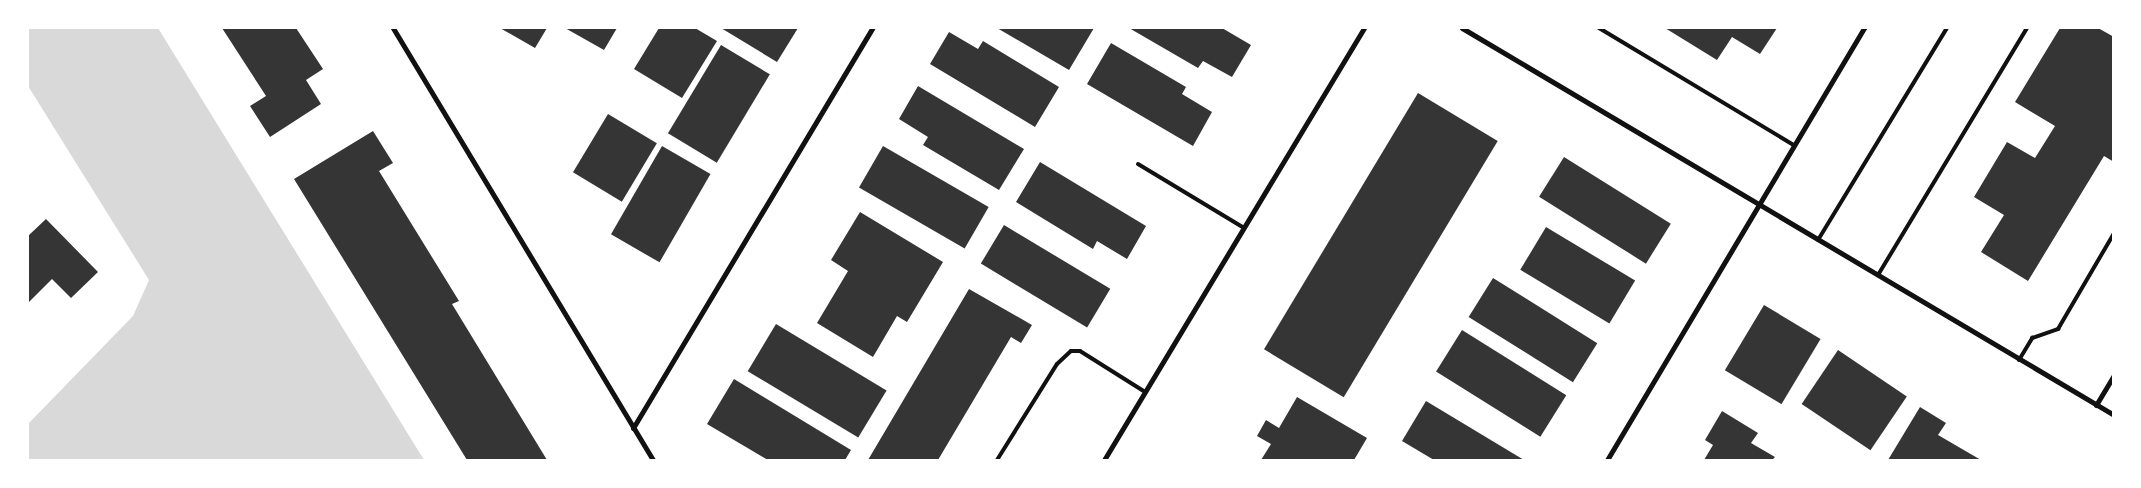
<!DOCTYPE html>
<style>
body{margin:0}
#map{position:relative;width:2141px;height:488px;overflow:hidden;background:#fff;font-family:"Space Grotesk",sans-serif}
div>[style]{position:absolute}
[style*='--x']{left:calc(var(--x)*1px);top:calc(var(--y)*1px);width:calc(var(--w)*1px);rotate:calc(var(--a)*1deg)}
.water>*{inset:0;background:#d9d9d9}
.building>*{inset:0;background:#353535;transform-origin:0 0}
.service>*{height:4px;margin:-2px;padding:0 2px;transform-origin:2px;border-radius:2px;background:#111}
.minor>*{height:5px;margin:-2.5px;padding:0 2.5px;transform-origin:2.5px;border-radius:2.5px;background:#111}
span{translate:-50% -50%;white-space:nowrap;text-align:center;line-height:1.15;-webkit-text-stroke:4px #fff;paint-order:stroke}
.frame{position:absolute;inset:0;border:29px solid #fff;pointer-events:none}
</style>
<div id="map">
<div class="water">
<i style="clip-path:polygon(28px 28px,158px 28px,424px 460px,28px 460px,28px 424px,133px 316px,149px 280px,28px 86px)"></i>
</div>
<div class="building">
<i style="clip-path:polygon(222px 28px,296px 28px,323px 69px,306px 80px,321px 104px,270px 137px,250px 106px,266px 96px)"></i>
<i style="clip-path:polygon(500px 28px,547px 28px,535px 48px)"></i>
<i style="clip-path:polygon(565px 28px,617px 28px,604px 50px)"></i>
<i style="clip-path:polygon(659px 28px,695px 28px,717px 41px,682px 98px,634px 69px)"></i>
<i style="clip-path:polygon(721px 28px,798px 28px,777px 62px)"></i>
<i style="clip-path:polygon(997px 28px,1094px 28px,1069px 70px)"></i>
<i style="clip-path:polygon(1129px 28px,1222px 28px,1251px 45px,1232px 77px,1203px 61px,1198px 68px)"></i>
<i style="clip-path:polygon(1665px 28px,1777px 28px,1760px 54px,1732px 37px,1717px 60px)"></i>
<i style="clip-path:polygon(2060px 28px,2098px 28px,2114px 37px,2114px 162px,2104px 156px,2028px 281px,1981px 252px,2004px 215px,1974px 197px,2007px 142px,2035px 158px,2055px 126px,2015px 102px)"></i>
<i style="clip-path:polygon(949px 32px,978px 49px,983px 41px,1059px 87px,1035px 127px,930px 64px)"></i>
<i style="clip-path:polygon(1111px 43px,1186px 87px,1182px 94px,1212px 112px,1193px 146px,1087px 84px)"></i>
<i style="left:721px;top:45px;width:57px;height:103px;rotate:31deg"></i>
<i style="clip-path:polygon(918px 86px,1024px 149px,999px 190px,923px 145px,928px 137px,899px 119px)"></i>
<i style="left:1418px;top:93px;width:93px;height:299px;rotate:31deg"></i>
<i style="left:608px;top:114px;width:57px;height:68px;rotate:31deg"></i>
<i style="clip-path:polygon(373px 131px,393px 163px,379px 171px,459px 301px,452px 304px,547px 460px,467px 460px,294px 179px)"></i>
<i style="left:662px;top:146px;width:56px;height:102px;rotate:30deg"></i>
<i style="left:883px;top:146px;width:122px;height:48px;rotate:30deg"></i>
<i style="left:1564px;top:157px;width:126px;height:47px;rotate:32deg"></i>
<i style="clip-path:polygon(1040px 162px,1146px 226px,1127px 259px,1097px 241px,1093px 249px,1016px 202px)"></i>
<i style="clip-path:polygon(860px 212px,943px 262px,907px 322px,897px 316px,873px 357px,817px 323px,848px 271px,831px 260px)"></i>
<i style="clip-path:polygon(46px 219px,98px 272px,71px 298px,52px 279px,28px 303px,28px 236px)"></i>
<i style="left:1004px;top:225px;width:124px;height:45px;rotate:31deg"></i>
<i style="left:1546px;top:227px;width:104px;height:50px;rotate:31deg"></i>
<i style="left:1493px;top:278px;width:123px;height:46px;rotate:32deg"></i>
<i style="clip-path:polygon(969px 289px,1032px 325px,1021px 343px,1011px 337px,938px 460px,868px 460px)"></i>
<i style="left:1764px;top:305px;width:66px;height:76px;rotate:31deg"></i>
<i style="left:776px;top:324px;width:129px;height:55px;rotate:31deg"></i>
<i style="left:1462px;top:330px;width:123px;height:49px;rotate:32deg"></i>
<i style="left:1838px;top:350px;width:83px;height:65px;rotate:34deg"></i>
<i style="clip-path:polygon(734px 379px,851px 450px,845px 460px,768px 460px,707px 424px)"></i>
<i style="clip-path:polygon(1297px 397px,1367px 438px,1354px 460px,1261px 460px,1271px 444px,1257px 436px,1266px 420px,1279px 428px)"></i>
<i style="clip-path:polygon(1426px 401px,1524px 460px,1434px 460px,1402px 441px)"></i>
<i style="clip-path:polygon(1920px 407px,1946px 423px,1938px 435px,1981px 460px,1888px 460px)"></i>
<i style="clip-path:polygon(1722px 411px,1758px 433px,1751px 443px,1775px 457px,1772px 460px,1704px 460px,1713px 445px,1705px 440px)"></i>
</div>
<div class="service">
<i style="--x:1599;--y:28;--w:227;--a:31"></i>
<i style="--x:1138;--y:164;--w:124;--a:31.1"></i>
<i style="--x:1818;--y:240;--w:248;--a:-58.7"></i>
<i style="--x:1878;--y:275;--w:288;--a:-58.9"></i>
<i style="--x:2019;--y:360;--w:26;--a:-59"></i>
<i style="--x:2032;--y:338;--w:28;--a:-19"></i>
<i style="--x:2058;--y:329;--w:111;--a:-59.7"></i>
<i style="--x:997;--y:460;--w:113;--a:-58"></i>
<i style="--x:1057;--y:364;--w:19;--a:-43"></i>
<i style="--x:1071;--y:351;--w:9;--a:0"></i>
<i style="--x:1080;--y:351;--w:77;--a:32.2"></i>
</div>
<div class="minor">
<i style="--x:393;--y:28;--w:504;--a:58.96"></i>
<i style="--x:1462;--y:28;--w:758;--a:30.69"></i>
<i style="--x:2096;--y:405;--w:35;--a:-59"></i>
<i style="--x:633;--y:428;--w:466;--a:-59.1"></i>
<i style="--x:1104;--y:460;--w:504;--a:-58.96"></i>
<i style="--x:1607;--y:460;--w:503;--a:-59.25"></i>
</div>
<div class="frame"></div>
</div>
